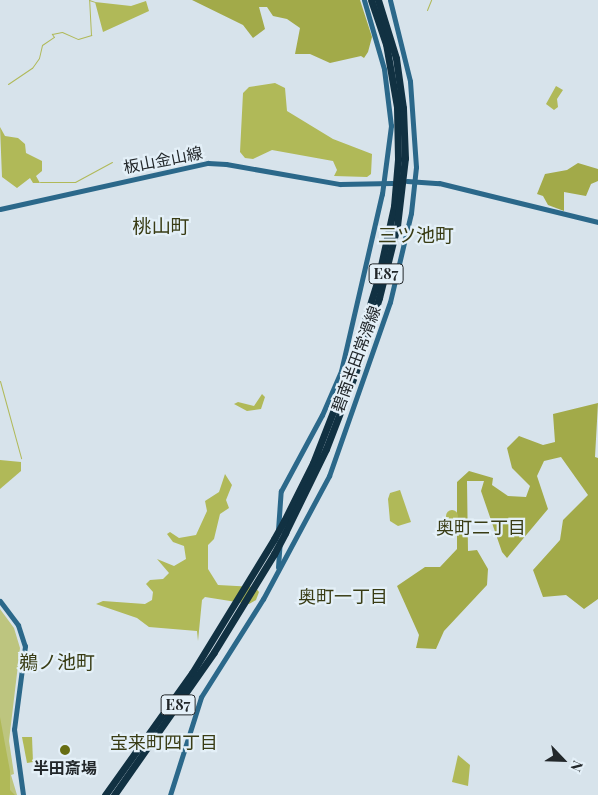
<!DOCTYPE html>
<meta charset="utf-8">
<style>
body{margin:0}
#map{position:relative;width:598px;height:795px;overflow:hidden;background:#d7e3eb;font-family:"Playfair Display","Noto Sans JP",serif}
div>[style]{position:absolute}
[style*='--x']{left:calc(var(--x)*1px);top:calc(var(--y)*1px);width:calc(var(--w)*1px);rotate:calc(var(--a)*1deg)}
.green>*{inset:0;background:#bdc57f}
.forest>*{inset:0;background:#a2aa49}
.water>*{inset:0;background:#b0b958}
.round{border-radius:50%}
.stream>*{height:1px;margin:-0.5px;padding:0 0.5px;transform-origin:0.5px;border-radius:0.5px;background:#b0b958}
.secondary>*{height:5px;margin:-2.5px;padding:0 2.5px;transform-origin:2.5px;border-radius:2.5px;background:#2b688a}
.highway>*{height:7px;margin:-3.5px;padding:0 3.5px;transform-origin:3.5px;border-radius:3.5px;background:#113142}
.secondary-bridge>*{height:5px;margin:-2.5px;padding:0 2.5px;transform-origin:2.5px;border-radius:2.5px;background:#2b688a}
.highway-bridge>*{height:7px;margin:-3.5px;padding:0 3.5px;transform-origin:3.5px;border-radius:3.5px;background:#113142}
.dots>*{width:14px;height:14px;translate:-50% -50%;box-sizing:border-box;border:2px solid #e4f0f8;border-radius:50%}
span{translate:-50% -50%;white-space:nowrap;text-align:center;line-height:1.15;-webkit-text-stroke:4.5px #e4f0f8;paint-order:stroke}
.shield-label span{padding:1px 4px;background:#e4f0f8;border:1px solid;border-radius:4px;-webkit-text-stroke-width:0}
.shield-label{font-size:15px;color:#22272a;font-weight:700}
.street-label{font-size:16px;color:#22272a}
.poi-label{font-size:16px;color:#22272a;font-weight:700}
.neighbourhood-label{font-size:18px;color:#393c14}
.quarter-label{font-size:19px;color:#393c14}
.north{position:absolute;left:538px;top:735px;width:50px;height:50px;-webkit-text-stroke:4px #e4f0f8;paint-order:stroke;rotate:114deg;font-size:14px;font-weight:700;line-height:20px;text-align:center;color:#22272a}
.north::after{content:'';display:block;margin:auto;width:18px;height:22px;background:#22272a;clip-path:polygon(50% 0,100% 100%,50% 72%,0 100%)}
</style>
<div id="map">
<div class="green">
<i style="clip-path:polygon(0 609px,14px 628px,20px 648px,9px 741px,14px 774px,11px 775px,17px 795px,0 795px)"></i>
</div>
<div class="forest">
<i style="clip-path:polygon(192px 0,360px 0,372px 37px,368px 52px,364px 58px,361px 56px,330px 63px,310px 54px,295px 54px,300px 28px,287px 19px,273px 16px,267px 7px,259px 7px,265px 29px,253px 38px,243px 25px)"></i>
<i style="clip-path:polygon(578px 163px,598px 169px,598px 181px,591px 184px,586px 196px,564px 192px,564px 211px,548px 205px,543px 196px,537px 194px,545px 174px,567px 170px)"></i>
<i style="clip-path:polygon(598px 403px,595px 457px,598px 458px,598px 599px,584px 609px,566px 595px,543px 597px,533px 570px,560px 540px,563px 520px,588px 495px,561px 457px,544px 461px,537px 476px,548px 509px,507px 558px,502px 552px,481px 491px,484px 481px,467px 481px,468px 551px,477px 550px,488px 569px,487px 585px,444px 631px,436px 649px,416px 648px,419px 635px,397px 586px,425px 567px,440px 567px,457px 549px,457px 482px,469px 471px,493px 478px,492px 485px,508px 496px,526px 497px,530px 486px,512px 468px,507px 448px,519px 436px,543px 445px,555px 442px,553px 414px)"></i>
</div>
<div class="water">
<i style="clip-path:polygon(146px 1px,149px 11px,103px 32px,95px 2px,131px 6px)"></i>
<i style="clip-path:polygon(275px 83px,285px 88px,287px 111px,333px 139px,372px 154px,371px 174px,367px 177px,334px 176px,337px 170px,333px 161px,272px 150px,253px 159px,245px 158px,240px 152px,243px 93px,249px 87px)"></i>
<i style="clip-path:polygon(556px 86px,563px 90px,557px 99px,558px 107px,554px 110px,546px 104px)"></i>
<i style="clip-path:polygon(0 127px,5px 136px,18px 138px,25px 144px,26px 153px,42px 161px,42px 171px,36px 176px,40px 183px,33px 183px,30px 178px,17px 188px,2px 177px)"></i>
<i style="clip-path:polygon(262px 394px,265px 397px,261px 409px,247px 411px,234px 404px,238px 402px,254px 406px)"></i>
<i style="clip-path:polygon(0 460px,21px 462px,21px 471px,0 489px)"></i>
<i style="clip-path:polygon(225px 474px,232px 485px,226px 500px,229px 508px,220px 514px,214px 539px,208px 545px,208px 569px,218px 585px,255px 587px,259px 592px,256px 600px,249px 604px,205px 597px,202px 600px,198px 641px,197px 631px,149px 627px,137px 618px,96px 604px,103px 601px,145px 604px,152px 600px,153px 592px,146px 584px,150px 580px,163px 579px,169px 573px,157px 559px,174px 566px,186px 559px,184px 546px,173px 542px,167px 534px,170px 532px,179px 538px,196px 535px,207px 511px,205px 501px,219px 492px)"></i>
<i style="clip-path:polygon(400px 490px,411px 522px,398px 526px,390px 521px,388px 499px,390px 493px)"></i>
<i class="round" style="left:446px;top:510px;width:12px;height:12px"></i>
<i style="clip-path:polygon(0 717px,10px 771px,10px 790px,15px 795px,0 795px)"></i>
<i style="clip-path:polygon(22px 737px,32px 737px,33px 762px,27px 763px)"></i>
<i style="clip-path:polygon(458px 755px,470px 765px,468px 786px,452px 782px)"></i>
</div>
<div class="stream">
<i style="--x:89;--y:0;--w:6;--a:18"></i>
<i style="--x:427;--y:10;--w:11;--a:-68"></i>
<i style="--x:8;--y:84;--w:29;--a:-34"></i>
<i style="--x:32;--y:68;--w:12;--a:-55"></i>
<i style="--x:39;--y:58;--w:13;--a:-77"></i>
<i style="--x:42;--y:45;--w:14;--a:-34"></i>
<i style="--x:54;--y:37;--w:4;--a:-124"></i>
<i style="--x:52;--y:34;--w:10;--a:-11"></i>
<i style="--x:62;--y:32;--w:17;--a:24"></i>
<i style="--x:78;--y:39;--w:14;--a:-17"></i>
<i style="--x:91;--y:35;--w:35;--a:-93"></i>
<i style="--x:40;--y:182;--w:35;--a:0"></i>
<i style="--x:75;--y:182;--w:42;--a:-28.4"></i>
<i style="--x:0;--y:381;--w:80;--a:74.7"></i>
</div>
<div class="secondary">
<i style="--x:364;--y:0;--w:72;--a:73.8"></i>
<i style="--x:384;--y:69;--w:57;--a:83"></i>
<i style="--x:407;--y:181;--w:32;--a:4"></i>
<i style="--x:439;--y:183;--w:164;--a:13.8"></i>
<i style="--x:0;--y:209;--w:213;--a:-12.5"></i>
<i style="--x:208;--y:163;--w:18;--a:3"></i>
<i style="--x:226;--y:164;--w:116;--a:10"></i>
<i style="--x:340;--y:184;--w:52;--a:-1.1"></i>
<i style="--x:278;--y:530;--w:39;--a:-86"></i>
<i style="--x:281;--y:491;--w:86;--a:-61.7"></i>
<i style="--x:322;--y:415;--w:48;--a:-66.6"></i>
<i style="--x:341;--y:371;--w:182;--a:-77"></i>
<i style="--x:278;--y:567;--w:26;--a:-86"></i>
<i style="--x:0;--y:601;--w:30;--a:53"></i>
<i style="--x:18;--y:625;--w:22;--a:72"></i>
<i style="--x:25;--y:646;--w:84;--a:97.5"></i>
<i style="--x:14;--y:729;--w:67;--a:82.2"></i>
<i style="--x:170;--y:795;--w:103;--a:-72.4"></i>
<i style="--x:201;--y:697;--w:116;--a:-57.7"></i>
<i style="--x:263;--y:599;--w:140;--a:-61.8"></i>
<i style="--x:329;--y:476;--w:184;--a:-70.7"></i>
<i style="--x:390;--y:302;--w:91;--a:-76.7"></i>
<i style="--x:411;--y:213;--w:46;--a:-83.8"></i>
<i style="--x:416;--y:167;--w:86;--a:-94"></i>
<i style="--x:410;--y:81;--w:83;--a:-103.9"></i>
</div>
<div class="highway">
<i style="--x:284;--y:521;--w:65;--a:-63.4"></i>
<i style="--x:313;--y:463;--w:102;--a:-68.7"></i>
<i style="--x:350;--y:368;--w:93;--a:-72.5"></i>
<i style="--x:378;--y:279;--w:75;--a:-77.6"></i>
<i style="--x:394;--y:206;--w:47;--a:-85.1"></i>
<i style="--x:398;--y:159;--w:52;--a:-91.1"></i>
<i style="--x:397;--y:107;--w:64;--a:-99.9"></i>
<i style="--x:386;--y:44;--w:46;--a:-108.8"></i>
<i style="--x:285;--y:533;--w:93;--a:-64"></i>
<i style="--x:326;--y:449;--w:80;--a:-68.9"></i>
<i style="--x:355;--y:374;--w:80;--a:-72.5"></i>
<i style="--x:379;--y:298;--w:74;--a:-76"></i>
<i style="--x:397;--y:226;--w:68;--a:-83.3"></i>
<i style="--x:405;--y:158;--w:50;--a:-92.3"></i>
<i style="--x:403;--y:108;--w:50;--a:-98"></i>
<i style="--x:396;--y:58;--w:61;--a:-107.2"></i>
<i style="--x:105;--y:795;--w:150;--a:-54.5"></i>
<i style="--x:192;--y:673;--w:157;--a:-58.5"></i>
<i style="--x:114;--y:795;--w:174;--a:-55"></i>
<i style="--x:214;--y:652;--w:115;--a:-58.5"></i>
</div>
<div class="secondary-bridge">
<i style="--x:382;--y:194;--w:69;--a:-82.5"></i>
</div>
<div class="highway-bridge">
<i style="--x:274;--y:539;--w:21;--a:-61"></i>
<i style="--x:274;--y:554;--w:24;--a:-62"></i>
</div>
<div class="dots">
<i style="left:65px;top:750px;background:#676e13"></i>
</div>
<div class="shield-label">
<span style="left:386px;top:274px">E87</span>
<span style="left:178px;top:705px">E87</span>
</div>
<div class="street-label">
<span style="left:163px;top:160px;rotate:-11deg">板山金山線</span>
<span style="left:356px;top:359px;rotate:-70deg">碧南半田常滑線</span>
</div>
<div class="poi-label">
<span style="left:65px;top:768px">半田斎場</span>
</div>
<div class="neighbourhood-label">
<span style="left:481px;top:527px">奥町二丁目</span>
<span style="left:343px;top:596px">奥町一丁目</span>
<span style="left:164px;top:742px">宝来町四丁目</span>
</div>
<div class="quarter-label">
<span style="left:161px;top:226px">桃山町</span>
<span style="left:416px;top:235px">三ツ池町</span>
<span style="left:57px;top:662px">鵜ノ池町</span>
</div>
<div class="north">N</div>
</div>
